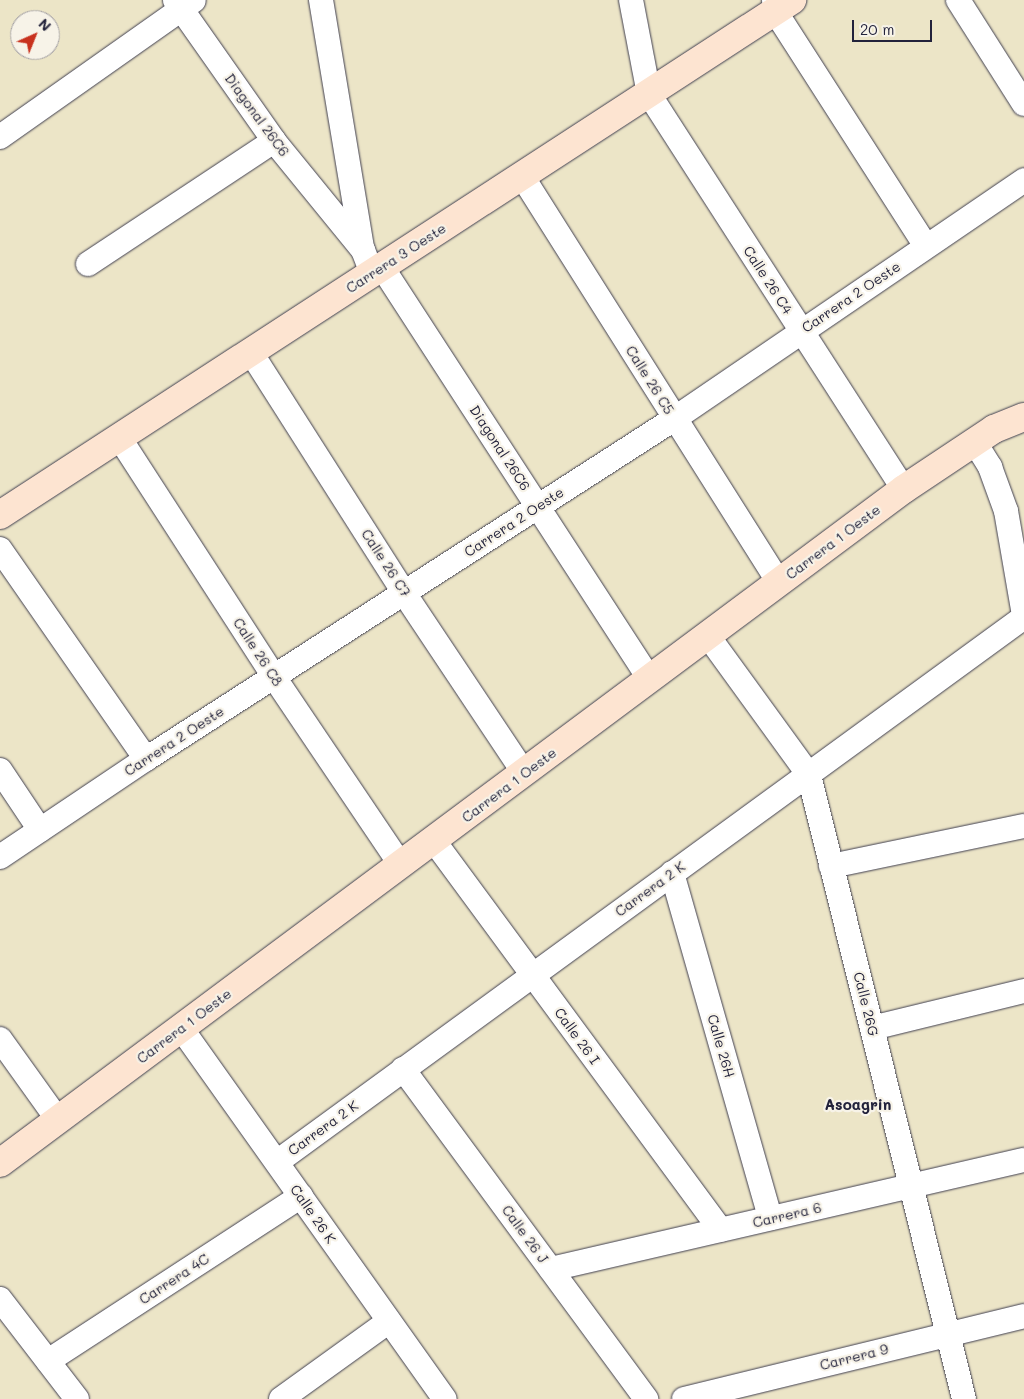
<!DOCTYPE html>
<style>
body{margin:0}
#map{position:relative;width:1024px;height:1399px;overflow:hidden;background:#ece5c7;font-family:Mali,sans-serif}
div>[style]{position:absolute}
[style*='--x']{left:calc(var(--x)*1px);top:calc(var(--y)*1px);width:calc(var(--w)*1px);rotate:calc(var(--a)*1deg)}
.roads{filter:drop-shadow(0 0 1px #403f50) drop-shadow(0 0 1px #403f50)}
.street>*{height:24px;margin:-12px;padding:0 12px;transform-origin:12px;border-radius:12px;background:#fff}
.secondary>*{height:28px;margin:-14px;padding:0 14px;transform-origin:14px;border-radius:14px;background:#fde4d1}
span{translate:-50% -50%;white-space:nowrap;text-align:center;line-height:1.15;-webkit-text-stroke:4.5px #f7f3e8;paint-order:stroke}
.street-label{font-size:14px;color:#22223b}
.neighbourhood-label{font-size:15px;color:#22223b;font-weight:700}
.north{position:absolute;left:10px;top:10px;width:50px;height:50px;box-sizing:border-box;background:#f7f3e8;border:1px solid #a29fa3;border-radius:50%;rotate:44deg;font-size:14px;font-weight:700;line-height:20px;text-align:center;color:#22223b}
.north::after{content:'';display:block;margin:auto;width:18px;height:22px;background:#c8321e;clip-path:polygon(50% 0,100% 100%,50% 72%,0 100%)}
.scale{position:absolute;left:852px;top:20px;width:80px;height:22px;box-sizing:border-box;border:2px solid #22223b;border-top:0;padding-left:6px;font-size:15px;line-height:18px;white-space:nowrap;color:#22223b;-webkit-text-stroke:4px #f7f3e8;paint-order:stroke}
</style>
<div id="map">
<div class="roads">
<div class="street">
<i style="--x:175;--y:0;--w:172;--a:54.9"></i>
<i style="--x:274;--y:141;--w:141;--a:50.8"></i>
<i style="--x:363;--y:250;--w:26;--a:69"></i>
<i style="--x:321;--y:0;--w:250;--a:80.6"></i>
<i style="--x:631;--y:0;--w:96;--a:79.2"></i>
<i style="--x:649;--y:94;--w:470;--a:57.2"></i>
<i style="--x:774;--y:0;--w:11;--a:85"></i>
<i style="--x:775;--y:11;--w:279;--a:57.3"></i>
<i style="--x:958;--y:0;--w:123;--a:57.6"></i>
<i style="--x:0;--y:137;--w:237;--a:-35.2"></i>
<i style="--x:522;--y:176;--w:481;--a:57.7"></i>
<i style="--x:88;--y:264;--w:223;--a:-33.5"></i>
<i style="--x:382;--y:267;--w:492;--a:57"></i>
<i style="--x:250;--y:351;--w:287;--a:57.5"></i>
<i style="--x:404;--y:593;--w:216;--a:56.3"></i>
<i style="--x:119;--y:437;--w:286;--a:57.1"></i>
<i style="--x:274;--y:677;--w:227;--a:56"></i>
<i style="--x:974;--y:441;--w:31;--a:58"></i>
<i style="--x:990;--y:467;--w:47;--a:70"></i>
<i style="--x:1006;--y:511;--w:106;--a:80.2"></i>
<i style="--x:0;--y:549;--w:256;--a:55.2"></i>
<i style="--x:708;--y:636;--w:172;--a:54"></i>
<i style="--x:809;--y:775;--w:643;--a:76.05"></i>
<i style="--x:0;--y:770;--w:72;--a:56.3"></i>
<i style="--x:434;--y:841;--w:483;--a:53.6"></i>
<i style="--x:0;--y:857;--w:176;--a:-33.9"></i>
<i style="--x:146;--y:759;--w:628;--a:-32.78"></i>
<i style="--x:674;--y:419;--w:424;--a:-34.3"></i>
<i style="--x:831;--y:866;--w:197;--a:-11.7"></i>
<i style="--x:672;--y:873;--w:359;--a:74.1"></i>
<i style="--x:181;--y:1028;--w:455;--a:54.6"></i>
<i style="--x:872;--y:1028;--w:156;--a:-13.7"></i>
<i style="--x:0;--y:1039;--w:100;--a:54.4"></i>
<i style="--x:403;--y:1069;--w:410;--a:53.6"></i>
<i style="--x:277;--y:1162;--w:925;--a:-36.11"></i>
<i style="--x:551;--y:1269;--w:485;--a:-13"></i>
<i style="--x:0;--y:1299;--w:126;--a:52.4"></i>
<i style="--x:48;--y:1361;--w:302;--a:-33.1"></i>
<i style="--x:281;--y:1399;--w:133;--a:-35.8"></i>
<i style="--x:684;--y:1399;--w:350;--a:-13.7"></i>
</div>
<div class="secondary">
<i style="--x:0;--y:515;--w:945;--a:-33.03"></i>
<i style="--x:0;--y:1163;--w:1128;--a:-36.71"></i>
<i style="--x:904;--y:489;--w:108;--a:-33.7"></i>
<i style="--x:994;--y:429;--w:32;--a:-22"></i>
</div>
</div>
<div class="street-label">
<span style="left:257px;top:115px;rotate:54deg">Diagonal 26C6</span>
<span style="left:396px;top:258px;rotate:-33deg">Carrera 3 Oeste</span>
<span style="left:768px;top:280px;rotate:57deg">Calle 26 C4</span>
<span style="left:851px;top:297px;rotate:-34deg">Carrera 2 Oeste</span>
<span style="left:650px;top:380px;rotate:58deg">Calle 26 C5</span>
<span style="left:500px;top:448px;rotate:57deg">Diagonal 26C6</span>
<span style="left:514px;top:522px;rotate:-33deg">Carrera 2 Oeste</span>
<span style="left:833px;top:542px;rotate:-37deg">Carrera 1 Oeste</span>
<span style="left:386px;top:563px;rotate:57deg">Calle 26 C7</span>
<span style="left:258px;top:652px;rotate:57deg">Calle 26 C8</span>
<span style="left:174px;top:741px;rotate:-33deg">Carrera 2 Oeste</span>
<span style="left:509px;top:785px;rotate:-37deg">Carrera 1 Oeste</span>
<span style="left:650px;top:889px;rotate:-36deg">Carrera 2 K</span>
<span style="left:866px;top:1004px;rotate:76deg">Calle 26G</span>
<span style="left:184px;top:1026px;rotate:-37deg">Carrera 1 Oeste</span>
<span style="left:577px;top:1036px;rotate:54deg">Calle 26 I</span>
<span style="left:721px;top:1046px;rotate:74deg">Calle 26H</span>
<span style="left:323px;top:1128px;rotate:-36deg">Carrera 2 K</span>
<span style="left:313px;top:1214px;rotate:55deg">Calle 26 K</span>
<span style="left:787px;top:1215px;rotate:-13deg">Carrera 6</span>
<span style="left:525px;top:1234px;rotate:54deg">Calle 26 J</span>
<span style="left:174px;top:1279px;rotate:-33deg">Carrera 4C</span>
<span style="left:854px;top:1357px;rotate:-14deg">Carrera 9</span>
</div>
<div class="neighbourhood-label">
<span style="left:858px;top:1105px">Asoagrin</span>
</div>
<div class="north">N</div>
<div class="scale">20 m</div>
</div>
